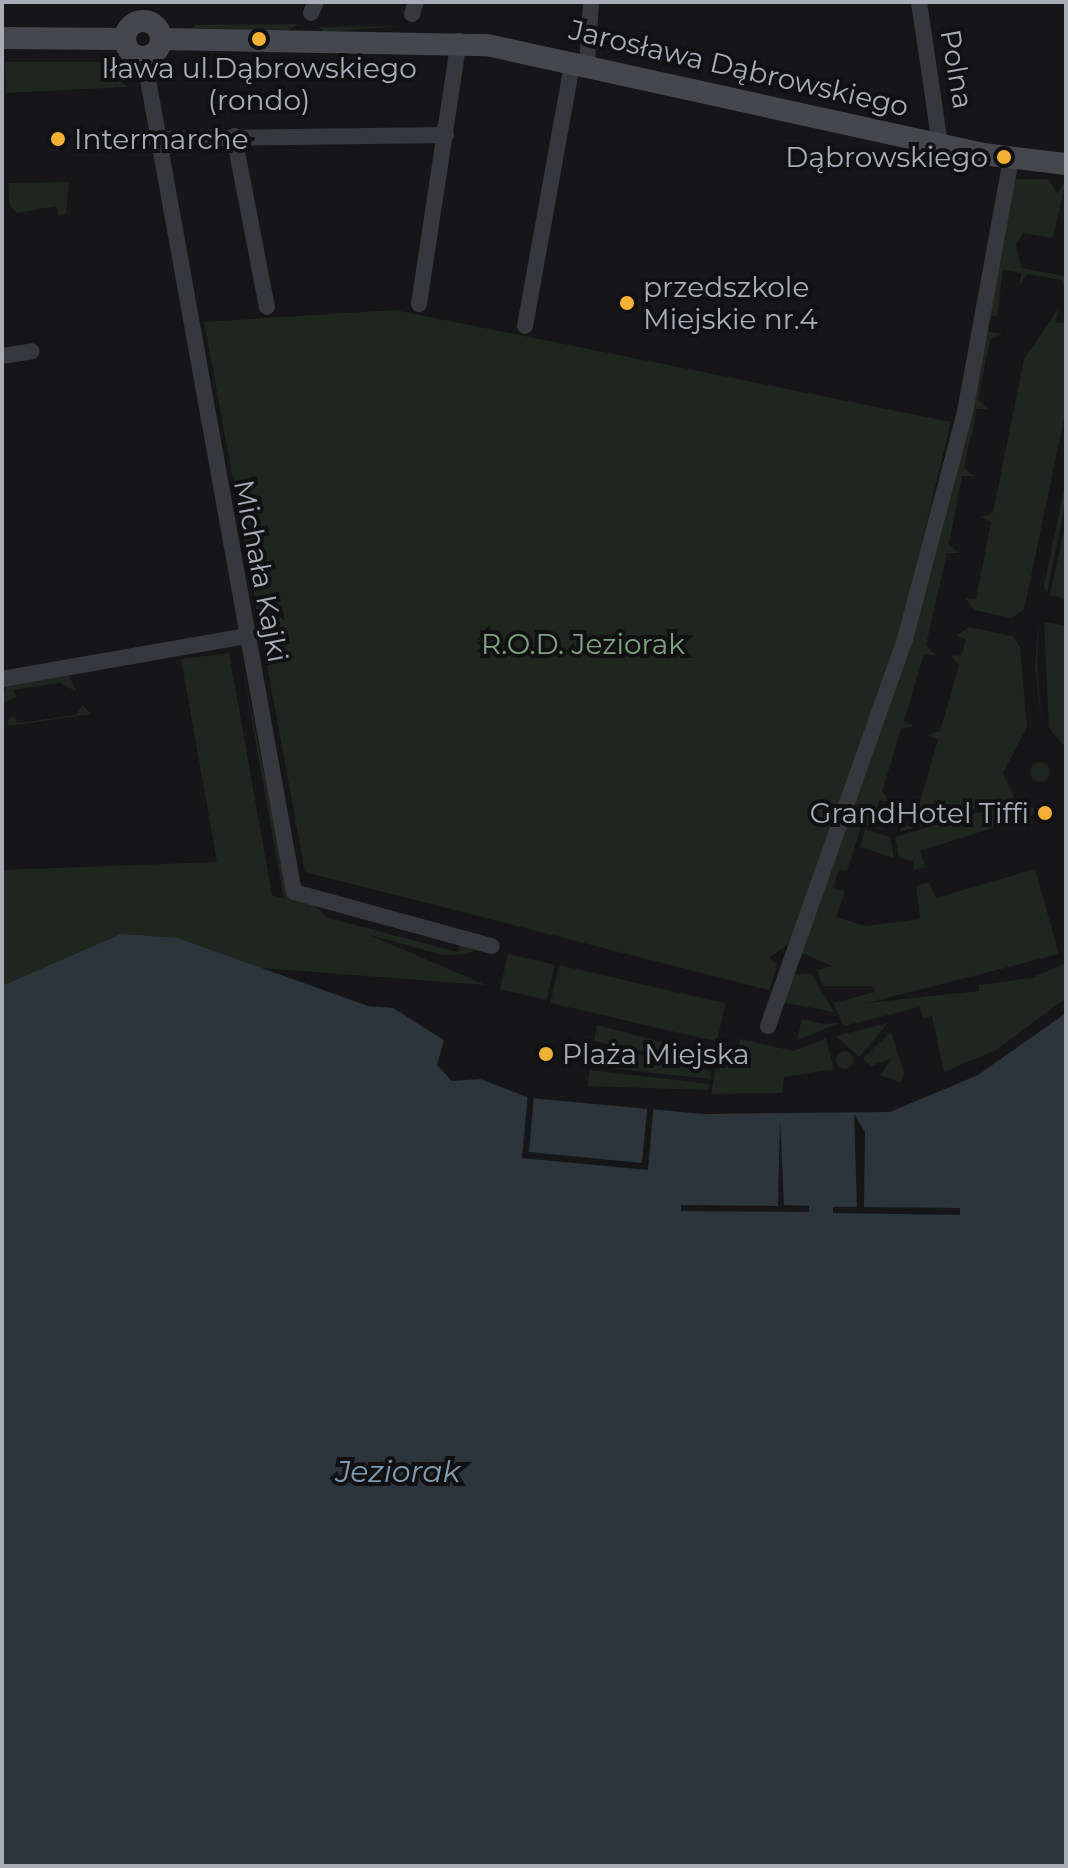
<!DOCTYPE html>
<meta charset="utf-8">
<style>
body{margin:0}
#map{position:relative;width:1068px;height:1868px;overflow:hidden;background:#161618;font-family:Montserrat,sans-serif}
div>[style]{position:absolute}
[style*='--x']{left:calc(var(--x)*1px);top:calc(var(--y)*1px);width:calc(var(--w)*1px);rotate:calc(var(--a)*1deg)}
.green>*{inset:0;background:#1e261f;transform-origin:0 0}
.round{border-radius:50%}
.water>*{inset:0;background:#2c353c}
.pier>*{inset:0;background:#161618}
.street>*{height:16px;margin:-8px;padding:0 8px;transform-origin:8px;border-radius:8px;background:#37383d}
.secondary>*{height:22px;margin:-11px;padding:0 11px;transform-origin:11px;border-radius:11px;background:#45474d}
.secondary>.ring{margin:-11px;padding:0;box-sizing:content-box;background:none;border:22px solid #45474d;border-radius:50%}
.dots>*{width:22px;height:22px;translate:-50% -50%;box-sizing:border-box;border:4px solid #111113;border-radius:50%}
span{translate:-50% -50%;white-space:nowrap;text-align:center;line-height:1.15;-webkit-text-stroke:8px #111113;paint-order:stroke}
.poi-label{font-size:28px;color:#a8adb8}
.left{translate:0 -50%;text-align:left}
.right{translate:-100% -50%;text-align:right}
.street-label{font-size:28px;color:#a8adb8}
.park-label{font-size:28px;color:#7fa381}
.water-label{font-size:30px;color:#7f9bb3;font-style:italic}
.frame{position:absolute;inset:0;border:4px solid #a8adb8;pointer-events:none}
</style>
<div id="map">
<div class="green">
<i style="clip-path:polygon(298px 24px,288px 31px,191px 28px,195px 25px)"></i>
<i style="clip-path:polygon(403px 26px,324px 32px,318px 27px)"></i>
<i style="clip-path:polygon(5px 62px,100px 62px,127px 87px,6px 93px)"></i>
<i style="clip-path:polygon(1015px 179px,1049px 179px,1057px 194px,1066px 179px,1053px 238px,1023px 233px,1016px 244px,1021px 268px,1066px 276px,1066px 290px,1061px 280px,1027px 274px,1019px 286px,1021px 273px,1003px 270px,997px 317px,990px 315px)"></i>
<i style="clip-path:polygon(69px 182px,66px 214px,59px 216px,56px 206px,17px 213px,10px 206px,8px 183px)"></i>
<i style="clip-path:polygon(1059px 308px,1056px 323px,1066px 322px,1066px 409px,1024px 610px,1011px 618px,974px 610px,965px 598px,976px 599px,991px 522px,981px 517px,993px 513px,1024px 359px)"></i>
<i style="clip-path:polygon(395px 310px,951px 422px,899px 636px,799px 924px,788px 944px,769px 958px,777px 965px,769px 990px,305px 872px,204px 322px)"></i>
<i style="clip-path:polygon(987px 331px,1003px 334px,990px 339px,978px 400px,988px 409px,977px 409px,964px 467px,974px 476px,962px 476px,949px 544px,959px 553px,947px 553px,926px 645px,935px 655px,924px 654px,904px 721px,914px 726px,901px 729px,882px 792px,891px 802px,879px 800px,873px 822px,884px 831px,862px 824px,847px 871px,839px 869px,833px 887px,845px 891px,836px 917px,865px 926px,920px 919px,916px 886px,929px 882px,936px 898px,1035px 869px,1059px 954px,867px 1003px,979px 991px,979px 985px,1031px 978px,1066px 963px,1066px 998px,996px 1050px,944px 1072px,932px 1016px,923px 1018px,920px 1007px,844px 1026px,833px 1003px,875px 992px,873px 986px,823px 986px,817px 970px,832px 966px,802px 953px,880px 732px)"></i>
<i style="clip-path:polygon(1066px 480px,1066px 499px,1047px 593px,1044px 586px)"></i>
<i style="clip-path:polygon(1066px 520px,1066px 599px,1050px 595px)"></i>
<i style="clip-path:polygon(1039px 617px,1037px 664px,1042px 728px,1035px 665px)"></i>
<i style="clip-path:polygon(1044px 622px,1066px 626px,1066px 748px,1049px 728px)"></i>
<i style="clip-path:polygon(969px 627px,1012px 636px,1020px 647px,1027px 727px,1003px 773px,1014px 797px,900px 832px,902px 824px,913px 826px,917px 810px,907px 805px,920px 802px,938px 740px,928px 735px,940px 731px,959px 665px,950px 655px,961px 656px,966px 639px,956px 636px)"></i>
<i style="clip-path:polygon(229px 653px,272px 895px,284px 899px,241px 660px,286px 879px,328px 918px,458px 952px,462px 938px,485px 945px,467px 954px,443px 955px,367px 934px,486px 985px,261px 968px,178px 938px,2px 986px,2px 870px,217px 862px,181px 659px)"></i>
<i style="clip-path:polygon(69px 676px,77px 692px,60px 683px,13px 690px,16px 697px,2px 703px,6px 684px)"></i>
<i style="clip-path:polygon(82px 705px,91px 714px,9px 726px,7px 722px,13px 715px,17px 723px,76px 715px)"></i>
<i class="round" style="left:1030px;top:762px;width:20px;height:20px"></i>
<i style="clip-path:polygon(1017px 801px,1042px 812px,920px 851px,925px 867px,914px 870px,913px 861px,899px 858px,895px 837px)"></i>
<i style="clip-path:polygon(865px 829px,890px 837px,894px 858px,860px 847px)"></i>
<i style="left:508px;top:954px;width:48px;height:36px;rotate:13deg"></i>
<i style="left:559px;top:965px;width:171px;height:39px;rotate:13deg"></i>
<i style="clip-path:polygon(811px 973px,834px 1012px,780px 1002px,787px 975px)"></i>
<i style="clip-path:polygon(802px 1019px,823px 1024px,839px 1023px,797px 1040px)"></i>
<i style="clip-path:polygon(888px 1023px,859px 1057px,836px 1036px)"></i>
<i style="clip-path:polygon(597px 1025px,713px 1056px,712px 1066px,594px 1041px)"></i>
<i style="clip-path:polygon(891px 1032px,904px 1073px,901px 1083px,880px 1075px,892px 1058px,871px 1066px,863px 1058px)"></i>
<i style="clip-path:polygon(826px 1038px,834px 1069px,784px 1077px,782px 1093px,711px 1094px,719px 1049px,738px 1051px,740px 1039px,794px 1051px)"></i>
<i style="clip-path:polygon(594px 1045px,711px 1071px,710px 1079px,591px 1066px)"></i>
<i class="round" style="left:836px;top:1051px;width:18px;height:18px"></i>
<i style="clip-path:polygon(590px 1070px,709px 1084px,708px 1090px,587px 1086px)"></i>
</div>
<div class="water">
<i style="clip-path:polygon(121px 934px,178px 938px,368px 1006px,393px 1008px,444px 1040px,437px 1065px,452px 1081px,480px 1079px,530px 1098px,703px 1114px,890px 1112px,978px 1075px,1066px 1013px,1066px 1866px,2px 1866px,2px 986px)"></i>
</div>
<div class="pier">
<i style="clip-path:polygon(528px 1093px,534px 1094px,529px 1152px,642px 1163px,648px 1100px,654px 1100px,648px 1170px,522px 1158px)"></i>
<i style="clip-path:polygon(854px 1114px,865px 1132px,864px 1207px,960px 1208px,960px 1215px,833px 1213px,833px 1207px,857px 1207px)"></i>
<i style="clip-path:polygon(780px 1119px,784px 1205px,809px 1206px,809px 1212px,681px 1211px,681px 1205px,778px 1206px)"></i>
</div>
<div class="street">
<i style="--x:919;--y:2;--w:145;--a:81.6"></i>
<i style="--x:311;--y:13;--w:12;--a:-66"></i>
<i style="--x:412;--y:14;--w:13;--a:-72"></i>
<i style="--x:144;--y:57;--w:848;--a:79.82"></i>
<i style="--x:294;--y:892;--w:205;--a:15.3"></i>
<i style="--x:587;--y:63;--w:61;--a:-86.2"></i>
<i style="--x:234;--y:136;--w:174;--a:79.1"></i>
<i style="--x:155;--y:139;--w:291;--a:-0.8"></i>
<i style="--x:419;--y:304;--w:266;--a:-81.4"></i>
<i style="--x:525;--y:326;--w:270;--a:-79.8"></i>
<i style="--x:2;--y:356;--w:30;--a:-9"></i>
<i style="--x:2;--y:679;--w:249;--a:-10"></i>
<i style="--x:768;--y:1026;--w:411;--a:-70.5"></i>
<i style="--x:905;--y:639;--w:235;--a:-75.2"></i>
<i style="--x:965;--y:412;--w:258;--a:-79.7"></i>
</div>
<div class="secondary">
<i class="ring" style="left:125px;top:21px;width:14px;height:14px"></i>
<i style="--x:2;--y:38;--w:123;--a:0.5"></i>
<i style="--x:161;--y:39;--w:326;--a:1.1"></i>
<i style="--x:487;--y:45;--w:508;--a:12.39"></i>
<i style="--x:983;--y:154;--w:84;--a:6.9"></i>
</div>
<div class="dots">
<i style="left:259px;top:39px;background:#f2b134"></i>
<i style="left:58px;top:139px;background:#f2b134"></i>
<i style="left:1004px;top:157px;background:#f2b134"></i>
<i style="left:627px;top:303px;background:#f2b134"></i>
<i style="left:1045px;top:813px;background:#f2b134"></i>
<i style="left:546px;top:1054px;background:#f2b134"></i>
</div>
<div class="poi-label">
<span style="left:259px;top:84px">Iława ul.Dąbrowskiego<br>(rondo)</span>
<span class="left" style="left:74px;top:139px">Intermarche</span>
<span class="right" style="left:988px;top:157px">Dąbrowskiego</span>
<span class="left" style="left:643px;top:303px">przedszkole<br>Miejskie nr.4</span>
<span class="right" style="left:1029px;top:813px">GrandHotel Tiffi</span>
<span class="left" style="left:562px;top:1054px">Plaża Miejska</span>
</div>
<div class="street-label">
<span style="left:739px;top:68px;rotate:13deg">Jarosława Dąbrowskiego</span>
<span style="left:957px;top:69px;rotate:80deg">Polna</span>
<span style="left:261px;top:571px;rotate:79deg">Michała Kajki</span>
</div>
<div class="park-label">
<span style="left:583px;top:644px">R.O.D. Jeziorak</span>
</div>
<div class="water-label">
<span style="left:398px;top:1472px">Jeziorak</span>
</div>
<div class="frame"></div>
</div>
